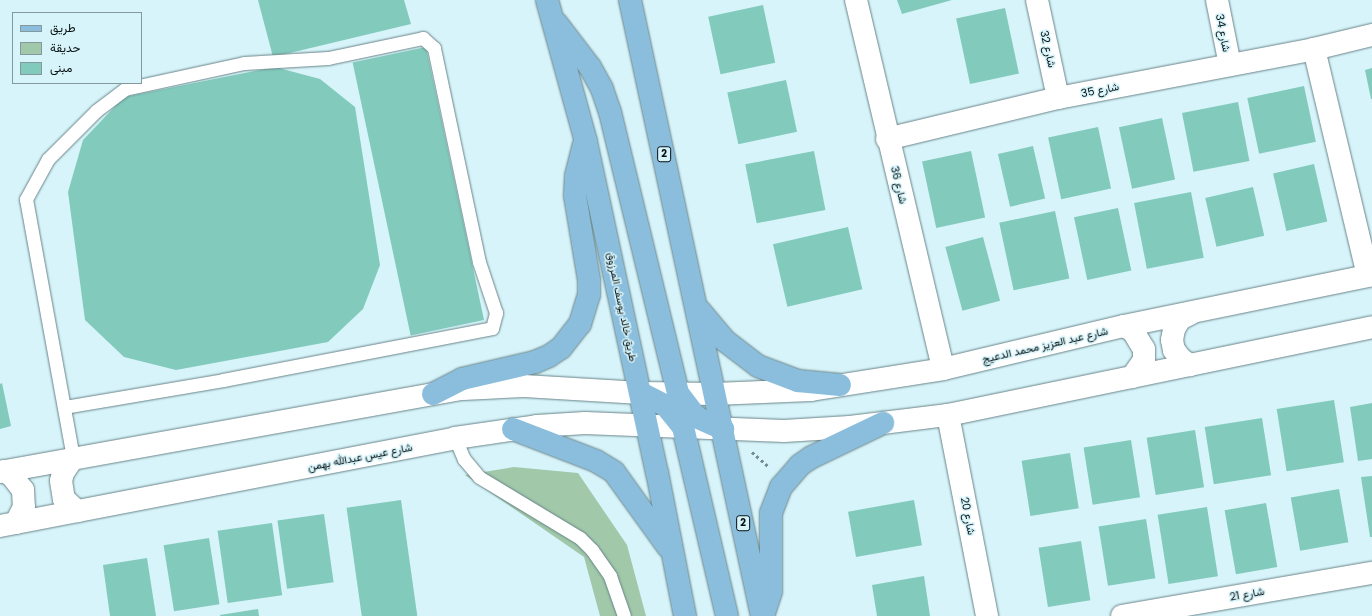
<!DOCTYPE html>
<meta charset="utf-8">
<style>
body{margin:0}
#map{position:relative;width:1372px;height:616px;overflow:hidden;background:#d7f4fa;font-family:Poppins,Vazirmatn,sans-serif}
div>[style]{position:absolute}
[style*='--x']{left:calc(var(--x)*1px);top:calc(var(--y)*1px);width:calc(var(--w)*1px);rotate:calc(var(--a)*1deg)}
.green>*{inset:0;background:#a0c8a9}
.building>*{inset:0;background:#82cabc;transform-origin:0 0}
.path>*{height:2.5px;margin-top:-1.25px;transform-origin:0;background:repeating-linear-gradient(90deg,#768b8f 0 3px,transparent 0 6px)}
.roads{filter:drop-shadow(0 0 1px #698489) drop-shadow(0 0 1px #698489)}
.service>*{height:13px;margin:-6.5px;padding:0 6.5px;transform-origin:6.5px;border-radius:6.5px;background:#fff}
.minor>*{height:22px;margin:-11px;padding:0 11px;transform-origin:11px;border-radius:11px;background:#fff}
.tertiary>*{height:22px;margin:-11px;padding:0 11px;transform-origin:11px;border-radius:11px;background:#fff}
.primary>*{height:22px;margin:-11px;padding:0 11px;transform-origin:11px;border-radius:11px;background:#8bbedd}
span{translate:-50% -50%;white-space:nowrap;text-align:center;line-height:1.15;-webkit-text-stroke:3px #d7f4fa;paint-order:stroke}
.shield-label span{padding:1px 3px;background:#d7f4fa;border:1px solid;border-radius:3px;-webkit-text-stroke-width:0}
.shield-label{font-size:10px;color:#061012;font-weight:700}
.street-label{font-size:11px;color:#061012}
.legend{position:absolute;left:12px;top:12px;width:130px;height:72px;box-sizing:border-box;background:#d7f4fa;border:1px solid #83999d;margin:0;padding:5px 7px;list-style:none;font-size:12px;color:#061012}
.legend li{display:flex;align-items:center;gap:8px;height:20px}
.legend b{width:20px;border:1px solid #83999d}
</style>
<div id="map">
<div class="green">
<i style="clip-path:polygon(514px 467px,578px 473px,627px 545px,646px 616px,600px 616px,584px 557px,465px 475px)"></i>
</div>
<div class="building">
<i style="clip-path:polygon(258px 0,404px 0,411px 24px,273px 57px)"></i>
<i style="clip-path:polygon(897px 0,952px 0,902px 14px)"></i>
<i style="left:763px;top:5px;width:59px;height:56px;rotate:78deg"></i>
<i style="left:1005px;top:8px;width:67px;height:50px;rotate:78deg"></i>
<i style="left:426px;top:47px;width:279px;height:75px;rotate:78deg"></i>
<i style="clip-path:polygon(275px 67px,320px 79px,355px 107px,380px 265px,363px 309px,328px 342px,176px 370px,124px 357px,85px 320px,68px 192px,83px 140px,124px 97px)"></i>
<i style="clip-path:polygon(1372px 68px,1372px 99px,1371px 99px,1365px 70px)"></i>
<i style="left:786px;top:80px;width:53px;height:60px;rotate:78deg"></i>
<i style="left:1304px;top:86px;width:57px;height:58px;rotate:78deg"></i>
<i style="left:1238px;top:102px;width:60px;height:57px;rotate:79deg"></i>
<i style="left:1162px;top:118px;width:63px;height:44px;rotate:78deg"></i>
<i style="left:1098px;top:127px;width:63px;height:51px;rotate:78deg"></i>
<i style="left:1033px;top:146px;width:54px;height:36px;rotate:77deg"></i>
<i style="left:814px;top:151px;width:60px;height:70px;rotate:79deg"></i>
<i style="left:971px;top:151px;width:68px;height:50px;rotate:78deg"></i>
<i style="left:1314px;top:164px;width:59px;height:42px;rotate:77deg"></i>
<i style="left:1253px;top:187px;width:50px;height:49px;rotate:77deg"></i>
<i style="left:1191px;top:192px;width:67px;height:58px;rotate:79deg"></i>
<i style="left:1118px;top:208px;width:64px;height:45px;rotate:78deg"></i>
<i style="left:1055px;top:211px;width:69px;height:57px;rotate:78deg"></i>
<i style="left:848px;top:227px;width:64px;height:77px;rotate:77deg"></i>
<i style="left:983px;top:237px;width:66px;height:39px;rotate:75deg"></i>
<i style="clip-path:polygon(2px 383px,11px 426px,0 429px,0 384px)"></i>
<i style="left:1334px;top:400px;width:63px;height:58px;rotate:81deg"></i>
<i style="clip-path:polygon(1372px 403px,1372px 459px,1358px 461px,1350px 407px)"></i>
<i style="left:1262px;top:418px;width:58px;height:58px;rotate:81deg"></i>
<i style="left:1195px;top:430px;width:58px;height:49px;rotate:81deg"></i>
<i style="left:1131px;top:440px;width:58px;height:48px;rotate:81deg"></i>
<i style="left:1070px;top:453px;width:56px;height:49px;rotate:81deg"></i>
<i style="clip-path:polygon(1372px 476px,1372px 537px,1370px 537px,1361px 477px)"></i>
<i style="left:1339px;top:489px;width:54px;height:49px;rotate:80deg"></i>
<i style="left:401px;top:500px;width:117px;height:55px;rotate:82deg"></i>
<i style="left:914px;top:500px;width:46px;height:67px;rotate:80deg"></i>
<i style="left:1266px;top:503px;width:65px;height:42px;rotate:80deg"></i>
<i style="left:1207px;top:507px;width:70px;height:50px;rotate:81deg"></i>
<i style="left:324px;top:514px;width:69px;height:47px;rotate:82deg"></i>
<i style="left:1146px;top:519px;width:60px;height:48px;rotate:81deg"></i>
<i style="left:272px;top:523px;width:73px;height:55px;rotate:82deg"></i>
<i style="left:209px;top:538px;width:67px;height:46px;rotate:81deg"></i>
<i style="left:1081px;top:541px;width:60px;height:43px;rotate:81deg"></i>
<i style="clip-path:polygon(147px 558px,156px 616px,110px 616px,103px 565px)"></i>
<i style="clip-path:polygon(924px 576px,930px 616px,877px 616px,872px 585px)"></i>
<i style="clip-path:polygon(258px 609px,259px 616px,220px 616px,220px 615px)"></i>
</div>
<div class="path">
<i style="--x:752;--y:452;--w:23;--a:41"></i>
</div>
<div class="roads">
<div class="service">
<i style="--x:64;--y:407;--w:161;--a:-9.6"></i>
<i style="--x:223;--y:380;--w:274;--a:-10.9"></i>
<i style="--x:492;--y:328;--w:16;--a:-75"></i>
<i style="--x:496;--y:313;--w:54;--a:-108.4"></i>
<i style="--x:479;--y:262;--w:219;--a:-101.9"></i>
<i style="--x:434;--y:48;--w:15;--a:-138"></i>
<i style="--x:423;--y:38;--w:97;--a:168.1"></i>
<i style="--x:328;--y:58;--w:84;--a:176.6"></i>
<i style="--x:244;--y:63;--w:122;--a:167.7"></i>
<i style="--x:125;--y:89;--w:36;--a:143"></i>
<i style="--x:96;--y:111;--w:68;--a:135"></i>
<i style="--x:48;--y:159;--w:46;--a:118.8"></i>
<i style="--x:26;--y:199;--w:263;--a:79.7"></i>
<i style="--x:455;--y:438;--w:23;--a:67"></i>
<i style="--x:464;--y:459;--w:23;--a:50"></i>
<i style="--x:479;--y:477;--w:118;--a:31.1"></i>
<i style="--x:580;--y:538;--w:17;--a:45"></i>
<i style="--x:592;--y:550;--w:32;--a:55"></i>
<i style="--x:610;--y:576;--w:42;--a:70.7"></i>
</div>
<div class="minor">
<i style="--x:856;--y:0;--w:379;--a:76.7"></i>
<i style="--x:1037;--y:0;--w:100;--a:77.9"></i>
<i style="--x:1217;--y:0;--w:66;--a:78.7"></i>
<i style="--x:1314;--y:49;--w:233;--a:76.6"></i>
<i style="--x:887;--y:139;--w:176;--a:-13.5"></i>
<i style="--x:1058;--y:98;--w:261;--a:-10.8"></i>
<i style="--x:1314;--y:49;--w:60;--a:-13.6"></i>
<i style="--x:948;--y:415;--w:205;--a:79"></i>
<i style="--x:1122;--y:616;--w:254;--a:-9.8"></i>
</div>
<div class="tertiary">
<i style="--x:1190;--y:314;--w:11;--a:153"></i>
<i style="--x:1180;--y:319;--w:12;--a:121"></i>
<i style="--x:1174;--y:329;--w:11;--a:100"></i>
<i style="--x:1172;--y:340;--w:10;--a:79"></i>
<i style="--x:1174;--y:350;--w:11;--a:52"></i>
<i style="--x:1181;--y:359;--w:11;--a:34"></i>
<i style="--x:1124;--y:326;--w:10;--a:29"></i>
<i style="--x:1133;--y:331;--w:21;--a:59"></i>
<i style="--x:1144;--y:349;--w:11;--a:90"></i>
<i style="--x:1144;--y:360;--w:21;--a:125"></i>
<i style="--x:73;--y:458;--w:18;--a:124"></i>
<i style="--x:63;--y:473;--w:8;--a:104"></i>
<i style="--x:61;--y:481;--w:18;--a:81"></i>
<i style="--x:64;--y:499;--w:18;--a:43"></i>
<i style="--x:4;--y:471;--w:9;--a:32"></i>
<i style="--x:12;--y:476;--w:18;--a:52"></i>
<i style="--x:23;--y:490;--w:17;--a:87"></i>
<i style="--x:24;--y:507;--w:18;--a:117"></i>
<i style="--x:0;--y:472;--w:470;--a:-10.2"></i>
<i style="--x:463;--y:389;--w:61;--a:-2.8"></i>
<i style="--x:524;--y:386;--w:117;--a:3.4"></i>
<i style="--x:641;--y:393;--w:74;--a:0.8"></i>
<i style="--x:715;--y:394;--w:96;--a:-2.4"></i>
<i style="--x:811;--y:390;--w:134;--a:-9"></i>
<i style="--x:943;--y:369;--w:186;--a:-13.4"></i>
<i style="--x:1124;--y:326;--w:253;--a:-11.6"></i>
<i style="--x:0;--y:526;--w:463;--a:-10.9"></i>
<i style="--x:455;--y:438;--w:83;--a:-8.3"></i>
<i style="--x:537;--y:426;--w:48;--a:-3.6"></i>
<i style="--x:585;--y:423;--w:199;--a:2.3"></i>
<i style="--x:784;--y:431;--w:66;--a:-3.5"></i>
<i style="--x:850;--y:427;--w:99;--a:-7"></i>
<i style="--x:948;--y:415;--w:433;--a:-11.7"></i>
</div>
<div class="primary">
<i style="--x:547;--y:0;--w:147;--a:74.6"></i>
<i style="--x:586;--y:142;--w:338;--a:77.9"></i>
<i style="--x:657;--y:472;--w:147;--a:79"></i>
<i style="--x:630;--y:0;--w:630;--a:77.91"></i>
<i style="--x:557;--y:24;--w:54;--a:52.5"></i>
<i style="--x:590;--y:67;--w:25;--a:61"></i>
<i style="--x:602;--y:89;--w:24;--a:71"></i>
<i style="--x:610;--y:112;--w:289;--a:76.4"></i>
<i style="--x:678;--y:393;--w:30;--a:53"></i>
<i style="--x:696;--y:417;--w:30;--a:24"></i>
<i style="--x:700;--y:311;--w:38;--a:50"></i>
<i style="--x:724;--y:340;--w:43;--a:37.4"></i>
<i style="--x:758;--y:366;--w:43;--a:20.6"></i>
<i style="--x:798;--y:381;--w:42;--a:5.4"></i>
<i style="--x:641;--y:393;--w:28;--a:27"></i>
<i style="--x:666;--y:406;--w:27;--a:51"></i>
<i style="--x:683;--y:427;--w:194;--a:76.9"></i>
<i style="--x:433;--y:394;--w:33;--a:-27"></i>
<i style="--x:462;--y:379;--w:75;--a:-13.1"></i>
<i style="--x:535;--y:362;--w:15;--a:-23"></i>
<i style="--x:549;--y:356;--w:14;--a:-34"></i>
<i style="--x:561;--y:348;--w:31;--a:-52"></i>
<i style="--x:580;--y:324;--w:30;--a:-73"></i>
<i style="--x:589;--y:295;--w:15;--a:-90"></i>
<i style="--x:589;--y:280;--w:86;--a:-99.4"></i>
<i style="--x:575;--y:195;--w:19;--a:-87"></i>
<i style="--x:576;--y:176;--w:32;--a:-76"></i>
<i style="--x:513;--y:429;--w:89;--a:21.1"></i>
<i style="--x:596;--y:461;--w:21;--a:31"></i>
<i style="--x:614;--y:472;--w:92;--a:54.2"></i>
<i style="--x:764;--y:613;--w:23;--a:-72"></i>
<i style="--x:771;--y:591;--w:78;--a:-90"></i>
<i style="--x:771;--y:513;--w:28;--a:-69"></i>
<i style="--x:781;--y:487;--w:29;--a:-49"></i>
<i style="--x:800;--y:465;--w:14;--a:-34"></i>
<i style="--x:812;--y:457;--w:79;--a:-25.6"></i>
</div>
</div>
<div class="shield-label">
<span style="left:664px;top:154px">2</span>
<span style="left:743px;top:523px">2</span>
</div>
<div class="street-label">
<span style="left:1223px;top:33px;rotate:79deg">شارع 34</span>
<span style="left:1048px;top:49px;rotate:77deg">شارع 32</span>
<span style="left:1100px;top:90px;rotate:-11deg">شارع 35</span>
<span style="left:899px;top:185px;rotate:76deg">شارع 36</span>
<span style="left:622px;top:307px;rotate:78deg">طريق خالد يوسف المرزوق</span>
<span style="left:1045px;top:345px;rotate:-13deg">شارع عبد العزيز محمد الدعيج</span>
<span style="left:360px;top:457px;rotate:-11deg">شارع عيس عبدالله بهمن</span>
<span style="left:968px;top:516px;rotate:79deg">شارع 20</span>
<span style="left:1247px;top:594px;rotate:-10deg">شارع 21</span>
</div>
<ul class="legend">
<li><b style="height:5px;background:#8bbedd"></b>طريق</li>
<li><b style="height:11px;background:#a0c8a9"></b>حديقة</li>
<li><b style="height:11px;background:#82cabc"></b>مبنى</li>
</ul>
</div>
